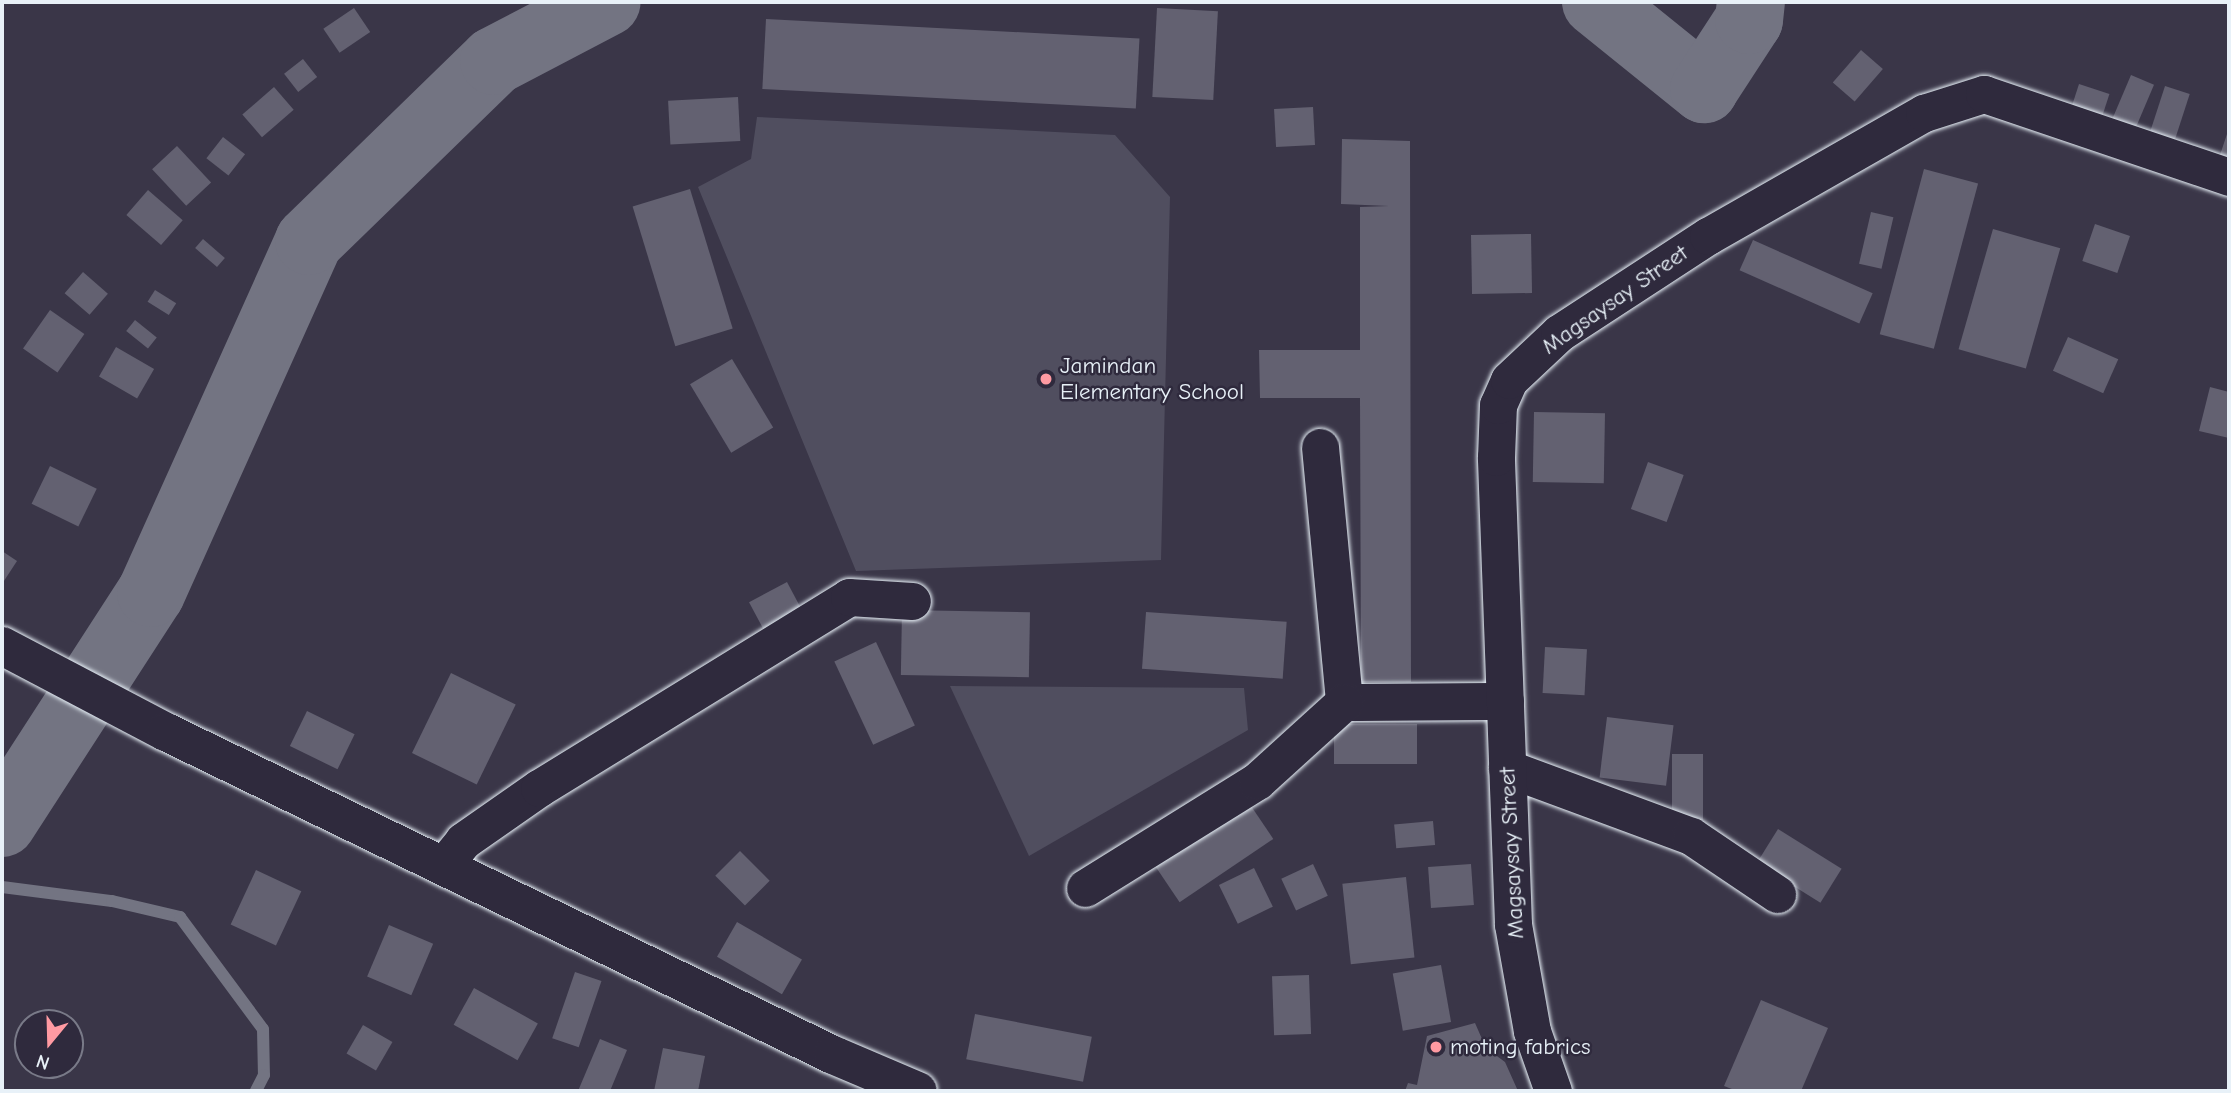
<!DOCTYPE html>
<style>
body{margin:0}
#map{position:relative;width:2231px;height:1093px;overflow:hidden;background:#3a3648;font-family:"Comic Neue",sans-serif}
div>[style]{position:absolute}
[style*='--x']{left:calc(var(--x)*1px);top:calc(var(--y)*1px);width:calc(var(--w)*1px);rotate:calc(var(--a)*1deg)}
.green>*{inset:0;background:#504e5f}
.stream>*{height:12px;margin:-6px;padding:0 6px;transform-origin:6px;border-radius:6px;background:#737482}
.river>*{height:68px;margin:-34px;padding:0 34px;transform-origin:34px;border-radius:34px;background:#737482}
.building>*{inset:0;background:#636171;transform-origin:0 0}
.roads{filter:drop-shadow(0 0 2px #e8f1f8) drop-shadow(0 0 2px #e8f1f8)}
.minor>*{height:37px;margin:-18.5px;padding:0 18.5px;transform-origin:18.5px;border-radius:18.5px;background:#2f2a3d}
.major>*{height:38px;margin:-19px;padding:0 19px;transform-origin:19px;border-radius:19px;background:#2f2a3d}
.dots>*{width:19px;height:19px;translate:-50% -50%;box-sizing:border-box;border:4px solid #2f2a3d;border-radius:50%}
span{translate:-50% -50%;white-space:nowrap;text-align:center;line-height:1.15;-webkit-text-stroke:5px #2f2a3d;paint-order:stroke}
.street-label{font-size:23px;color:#e8f1f8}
.poi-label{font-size:23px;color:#e8f1f8}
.left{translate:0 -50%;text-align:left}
.frame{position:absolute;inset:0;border:4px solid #e8f1f8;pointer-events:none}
.north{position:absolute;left:14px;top:1009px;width:70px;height:70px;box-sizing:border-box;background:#2f2a3d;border:2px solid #797a88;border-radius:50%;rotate:199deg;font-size:19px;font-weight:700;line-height:28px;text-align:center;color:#e8f1f8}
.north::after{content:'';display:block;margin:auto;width:24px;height:32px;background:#ff9aa2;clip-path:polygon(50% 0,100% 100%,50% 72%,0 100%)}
</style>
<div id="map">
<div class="green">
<i style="clip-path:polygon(757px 117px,1115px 135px,1170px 197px,1161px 560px,856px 571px,698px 187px,751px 159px)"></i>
<i style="clip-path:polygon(950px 686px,1244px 688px,1248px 730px,1029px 856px)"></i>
</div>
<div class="stream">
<i style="--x:2;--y:887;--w:111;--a:7.3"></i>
<i style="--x:112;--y:901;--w:70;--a:13.2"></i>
<i style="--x:180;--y:917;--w:139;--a:53.5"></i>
<i style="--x:263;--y:1029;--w:46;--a:88.8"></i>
<i style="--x:264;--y:1075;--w:18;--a:117"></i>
</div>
<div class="river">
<i style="--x:1596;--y:2;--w:139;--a:38.9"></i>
<i style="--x:1704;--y:89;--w:82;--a:-56.9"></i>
<i style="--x:1749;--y:20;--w:18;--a:-84"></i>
<i style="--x:2;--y:823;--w:274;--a:-57.1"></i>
<i style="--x:151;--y:593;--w:386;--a:-65.8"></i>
<i style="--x:309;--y:241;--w:258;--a:-44.2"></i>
<i style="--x:494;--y:61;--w:127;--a:-27.6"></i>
</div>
<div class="building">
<i style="left:354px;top:8px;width:29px;height:37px;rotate:56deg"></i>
<i style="left:1157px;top:8px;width:61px;height:89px;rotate:3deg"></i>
<i style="left:766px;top:19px;width:374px;height:70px;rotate:3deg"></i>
<i style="left:1861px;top:50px;width:29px;height:43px;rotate:41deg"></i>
<i style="left:303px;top:59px;width:23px;height:24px;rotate:52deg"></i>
<i style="left:2131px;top:75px;width:25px;height:56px;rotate:23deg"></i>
<i style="left:2079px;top:84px;width:32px;height:28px;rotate:18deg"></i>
<i style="left:2165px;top:86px;width:26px;height:53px;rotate:18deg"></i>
<i style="left:274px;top:87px;width:30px;height:42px;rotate:49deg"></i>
<i style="left:738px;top:97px;width:44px;height:70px;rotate:87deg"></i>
<i style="left:1313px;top:107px;width:38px;height:39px;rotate:87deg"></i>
<i style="clip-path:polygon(2229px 128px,2229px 161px,2219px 158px)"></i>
<i style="left:223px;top:137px;width:28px;height:27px;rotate:38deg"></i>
<i style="clip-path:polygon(1342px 139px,1410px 141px,1411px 682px,1361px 682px,1360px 398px,1260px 398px,1259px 350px,1360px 350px,1360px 207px,1389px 206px,1341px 204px)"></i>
<i style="left:177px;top:146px;width:50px;height:34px;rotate:47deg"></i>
<i style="left:1924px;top:169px;width:56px;height:171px;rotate:15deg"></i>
<i style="left:690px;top:189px;width:146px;height:60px;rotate:73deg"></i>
<i style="left:148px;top:190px;width:46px;height:33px;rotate:41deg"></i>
<i style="left:1871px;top:212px;width:23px;height:53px;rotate:13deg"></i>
<i style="left:2095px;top:224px;width:37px;height:39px;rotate:19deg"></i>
<i style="left:1993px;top:229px;width:70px;height:125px;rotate:16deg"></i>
<i style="left:1531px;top:234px;width:59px;height:60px;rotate:89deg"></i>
<i style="left:203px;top:239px;width:29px;height:12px;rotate:41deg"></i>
<i style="left:1753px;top:240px;width:131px;height:33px;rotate:24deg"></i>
<i style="left:83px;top:272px;width:33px;height:28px;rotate:41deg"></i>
<i style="left:155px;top:290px;width:25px;height:14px;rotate:32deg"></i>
<i style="left:50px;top:310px;width:42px;height:47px;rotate:35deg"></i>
<i style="left:135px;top:320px;width:28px;height:14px;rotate:39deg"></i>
<i style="left:2068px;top:337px;width:55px;height:37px;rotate:24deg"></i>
<i style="left:116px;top:347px;width:44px;height:34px;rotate:30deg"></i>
<i style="left:732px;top:359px;width:80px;height:49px;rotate:59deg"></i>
<i style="clip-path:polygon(2210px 387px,2229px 392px,2229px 438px,2199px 431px)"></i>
<i style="left:1534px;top:412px;width:71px;height:70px;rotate:1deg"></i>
<i style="left:1648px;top:462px;width:38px;height:50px;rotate:20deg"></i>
<i style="left:50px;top:466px;width:52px;height:42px;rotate:26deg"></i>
<i style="clip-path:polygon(2px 551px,17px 561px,2px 584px)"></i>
<i style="left:787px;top:582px;width:43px;height:43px;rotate:62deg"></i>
<i style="left:902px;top:610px;width:128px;height:65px;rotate:1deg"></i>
<i style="left:1146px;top:612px;width:141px;height:57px;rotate:4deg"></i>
<i style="left:876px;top:642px;width:92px;height:46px;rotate:65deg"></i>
<i style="left:1545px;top:647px;width:42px;height:46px;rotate:3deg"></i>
<i style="left:451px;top:673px;width:72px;height:89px;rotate:26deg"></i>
<i style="left:307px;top:711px;width:53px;height:39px;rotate:26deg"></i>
<i style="left:1607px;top:717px;width:67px;height:61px;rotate:7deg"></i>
<i style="left:1417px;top:724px;width:40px;height:83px;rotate:90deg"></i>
<i style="left:1672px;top:754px;width:31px;height:66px"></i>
<i style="left:1247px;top:800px;width:47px;height:113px;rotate:56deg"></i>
<i style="left:1433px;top:821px;width:24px;height:39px;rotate:85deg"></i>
<i style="left:1778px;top:829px;width:75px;height:40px;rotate:32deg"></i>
<i style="left:740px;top:851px;width:42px;height:35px;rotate:45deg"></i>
<i style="left:1313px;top:864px;width:35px;height:35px;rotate:65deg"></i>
<i style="left:1471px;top:864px;width:41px;height:43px;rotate:86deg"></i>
<i style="left:1254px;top:868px;width:43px;height:39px;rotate:64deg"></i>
<i style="left:256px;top:870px;width:50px;height:60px;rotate:25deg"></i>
<i style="left:1406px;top:877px;width:81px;height:64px;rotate:84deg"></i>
<i style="left:737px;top:922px;width:75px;height:40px;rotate:30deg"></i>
<i style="left:389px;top:925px;width:48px;height:56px;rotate:23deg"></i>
<i style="left:1441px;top:965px;width:58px;height:49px;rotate:80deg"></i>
<i style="left:575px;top:972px;width:28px;height:70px;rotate:19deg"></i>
<i style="left:1309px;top:975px;width:59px;height:37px;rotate:88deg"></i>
<i style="left:474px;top:988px;width:73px;height:42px;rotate:29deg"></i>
<i style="clip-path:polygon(1761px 1000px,1828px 1028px,1801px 1091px,1737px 1091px,1724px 1086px)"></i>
<i style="left:975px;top:1014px;width:119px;height:46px;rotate:11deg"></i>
<i style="clip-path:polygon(1475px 1023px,1486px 1048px,1505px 1062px,1518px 1091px,1405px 1091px,1408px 1083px,1417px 1085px,1427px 1036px)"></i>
<i style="left:363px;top:1025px;width:34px;height:33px;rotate:30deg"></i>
<i style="clip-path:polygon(600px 1039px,627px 1050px,610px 1091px,578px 1091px)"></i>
<i style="clip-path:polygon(663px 1048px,705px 1056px,698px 1091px,654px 1091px)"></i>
</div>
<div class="roads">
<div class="minor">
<i style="--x:1320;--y:447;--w:256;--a:84.6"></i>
<i style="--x:1344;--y:702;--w:161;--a:-0.4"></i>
<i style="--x:1507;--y:768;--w:196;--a:20.3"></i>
<i style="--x:1691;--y:836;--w:104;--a:34"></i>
<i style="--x:443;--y:866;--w:32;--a:-51"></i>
<i style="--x:463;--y:841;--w:93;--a:-34.9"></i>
<i style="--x:539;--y:788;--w:364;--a:-31.6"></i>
<i style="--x:849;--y:597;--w:63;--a:3.6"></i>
<i style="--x:1085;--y:888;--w:203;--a:-31.9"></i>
<i style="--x:1257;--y:781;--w:118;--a:-42.2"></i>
<i style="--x:1553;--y:1091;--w:64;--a:-109.3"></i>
<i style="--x:1532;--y:1031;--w:109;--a:-100.1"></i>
<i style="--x:1513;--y:924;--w:467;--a:-92.1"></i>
<i style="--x:1496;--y:457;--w:52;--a:-87.8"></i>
<i style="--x:1498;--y:405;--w:27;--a:-66"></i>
<i style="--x:1509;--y:380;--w:69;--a:-43.2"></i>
<i style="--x:1559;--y:333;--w:178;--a:-33.1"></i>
<i style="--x:1708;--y:236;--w:249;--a:-29.7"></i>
<i style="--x:1924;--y:113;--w:63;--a:-17.6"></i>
<i style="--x:1984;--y:94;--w:259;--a:18.7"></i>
</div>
<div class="major">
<i style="--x:2;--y:646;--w:185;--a:27.7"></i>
<i style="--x:166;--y:732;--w:741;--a:25.84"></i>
<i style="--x:833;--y:1055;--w:92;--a:23"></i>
</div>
</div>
<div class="dots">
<i style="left:1046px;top:379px;background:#ff9aa2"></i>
<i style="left:1436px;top:1047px;background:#ff9aa2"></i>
</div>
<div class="street-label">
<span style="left:1615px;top:300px;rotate:-35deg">Magsaysay Street</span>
<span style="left:1512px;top:853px;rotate:-93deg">Magsaysay Street</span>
</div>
<div class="poi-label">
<span class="left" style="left:1060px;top:379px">Jamindan<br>Elementary School</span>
<span class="left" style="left:1450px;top:1047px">moting fabrics</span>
</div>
<div class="frame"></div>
<div class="north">N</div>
</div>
